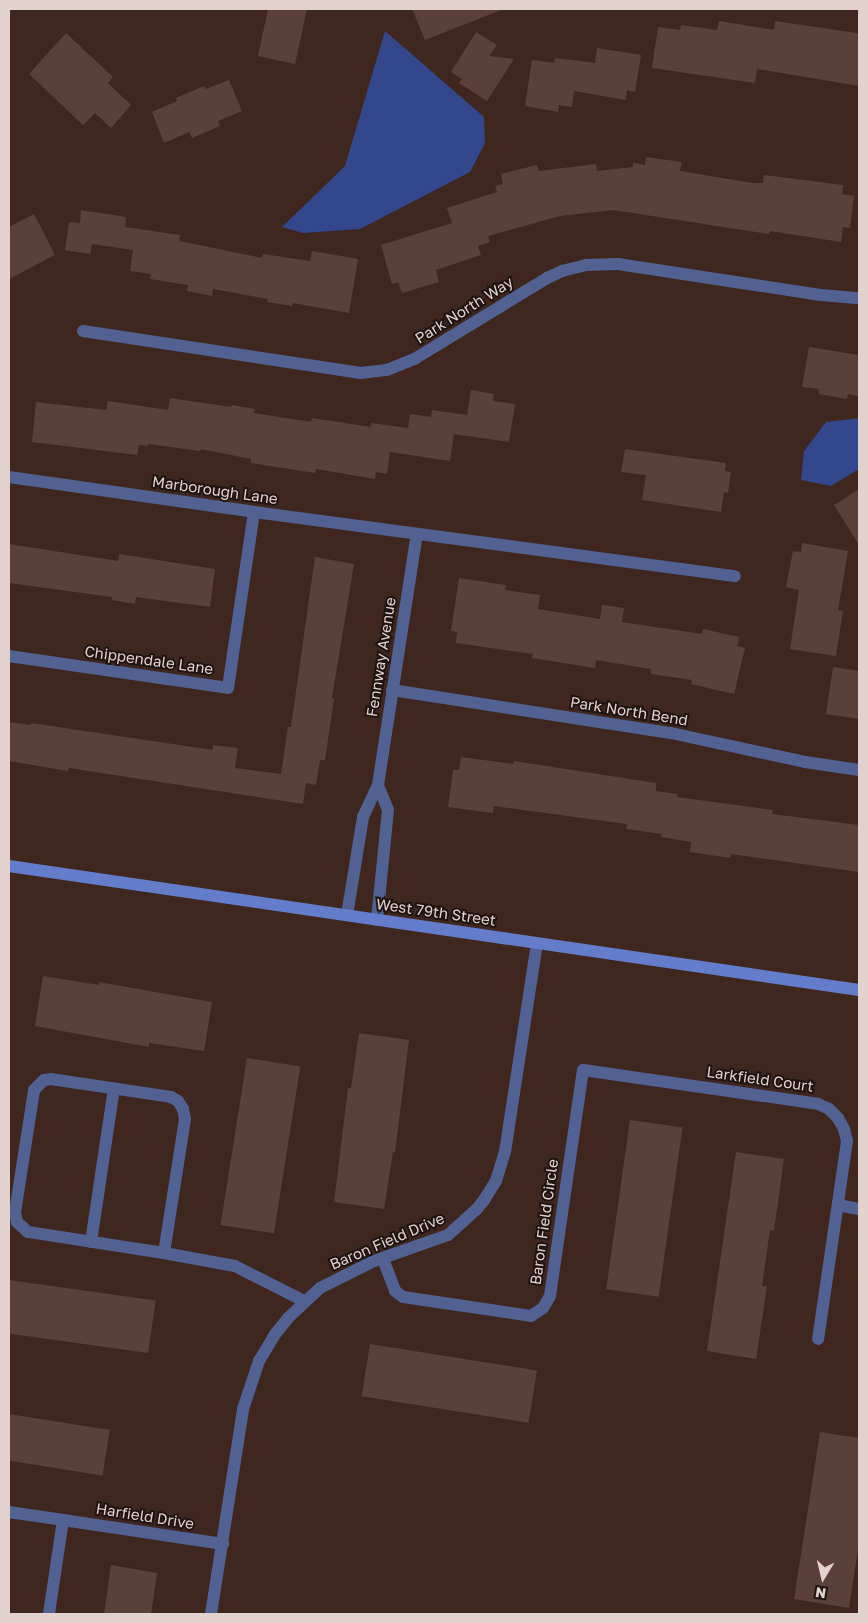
<!DOCTYPE html>
<style>
body{margin:0}
#map{position:relative;width:868px;height:1623px;overflow:hidden;background:#3f2720;font-family:"Golos Text",sans-serif}
div>[style]{position:absolute}
[style*='--x']{left:calc(var(--x)*1px);top:calc(var(--y)*1px);width:calc(var(--w)*1px);rotate:calc(var(--a)*1deg)}
.water>*{inset:0;background:#32478c}
.building>*{inset:0;background:#5a4038;transform-origin:0 0}
.minor>*{height:12px;margin:-6px;padding:0 6px;transform-origin:6px;border-radius:6px;background:#516292}
.secondary>*{height:12px;margin:-6px;padding:0 6px;transform-origin:6px;border-radius:6px;background:#637dca}
span{translate:-50% -50%;white-space:nowrap;text-align:center;line-height:1.15;-webkit-text-stroke:4px #1e1310;paint-order:stroke}
.street-label{font-size:15px;color:#e2d1cc}
.frame{position:absolute;inset:0;border:10px solid #e2d1cc;pointer-events:none}
.north{position:absolute;left:798px;top:1553px;width:50px;height:50px;-webkit-text-stroke:4px #1e1310;paint-order:stroke;rotate:189deg;font-size:14px;font-weight:700;line-height:20px;text-align:center;color:#e2d1cc}
.north::after{content:'';display:block;margin:auto;width:18px;height:22px;background:#e2d1cc;clip-path:polygon(50% 0,100% 100%,50% 72%,0 100%)}
</style>
<div id="map">
<div class="water">
<i style="clip-path:polygon(385px 31px,484px 117px,485px 143px,470px 172px,360px 229px,303px 233px,282px 227px,345px 166px)"></i>
<i style="clip-path:polygon(859px 418px,859px 469px,831px 486px,801px 480px,804px 451px,826px 422px)"></i>
</div>
<div class="building">
<i style="clip-path:polygon(268px 9px,307px 9px,295px 64px,258px 56px)"></i>
<i style="clip-path:polygon(412px 9px,501px 9px,501px 10px,425px 40px)"></i>
<i style="clip-path:polygon(719px 21px,774px 30px,775px 21px,857px 33px,859px 36px,859px 86px,757px 69px,755px 83px,652px 68px,658px 27px,680px 30px,681px 25px,717px 30px)"></i>
<i style="clip-path:polygon(476px 32px,497px 45px,489px 56px,514px 59px,487px 101px,459px 83px,462px 79px,451px 72px)"></i>
<i style="clip-path:polygon(66px 33px,113px 77px,108px 83px,131px 105px,111px 128px,95px 113px,83px 125px,29px 74px)"></i>
<i style="clip-path:polygon(597px 48px,641px 55px,635px 92px,627px 90px,626px 100px,574px 91px,572px 107px,559px 105px,558px 112px,525px 106px,532px 60px,554px 63px,555px 58px,595px 63px)"></i>
<i style="clip-path:polygon(229px 80px,242px 111px,218px 121px,220px 126px,192px 138px,189px 132px,164px 143px,152px 112px,177px 101px,176px 98px,204px 86px,206px 89px)"></i>
<i style="clip-path:polygon(646px 157px,682px 162px,680px 171px,752px 183px,763px 183px,764px 175px,843px 185px,842px 194px,854px 196px,850px 228px,843px 227px,841px 242px,770px 231px,769px 234px,613px 210px,560px 216px,488px 236px,490px 242px,478px 246px,481px 255px,436px 270px,439px 282px,402px 293px,398px 282px,392px 284px,381px 245px,452px 223px,447px 208px,497px 192px,495px 186px,503px 184px,501px 174px,537px 165px,539px 171px,596px 164px,597px 171px,633px 167px,633px 163px,645px 165px)"></i>
<i style="clip-path:polygon(81px 210px,126px 217px,125px 227px,180px 235px,179px 241px,262px 258px,263px 254px,310px 261px,312px 251px,358px 259px,349px 313px,293px 303px,292px 306px,267px 302px,268px 299px,213px 289px,212px 296px,187px 291px,188px 285px,150px 279px,151px 274px,130px 271px,133px 250px,92px 244px,90px 254px,65px 250px,69px 222px,80px 223px)"></i>
<i style="clip-path:polygon(34px 214px,55px 255px,9px 279px,9px 227px)"></i>
<i style="clip-path:polygon(809px 347px,859px 355px,859px 396px,848px 394px,847px 399px,819px 394px,819px 389px,802px 387px)"></i>
<i style="clip-path:polygon(471px 390px,494px 394px,493px 401px,515px 404px,509px 442px,454px 434px,450px 461px,390px 452px,387px 474px,376px 472px,375px 479px,316px 469px,315px 473px,251px 463px,251px 459px,201px 449px,200px 451px,148px 444px,148px 446px,139px 445px,137px 455px,32px 442px,36px 402px,106px 410px,108px 401px,168px 410px,170px 398px,231px 407px,232px 405px,255px 409px,254px 413px,311px 422px,312px 418px,371px 427px,371px 423px,408px 428px,410px 414px,431px 417px,432px 410px,467px 415px)"></i>
<i style="clip-path:polygon(625px 449px,726px 463px,725px 471px,731px 472px,728px 493px,724px 492px,721px 512px,642px 500px,646px 475px,621px 472px)"></i>
<i style="clip-path:polygon(859px 489px,859px 545px,834px 505px)"></i>
<i style="clip-path:polygon(802px 543px,848px 551px,838px 610px,843px 611px,836px 656px,790px 649px,799px 590px,786px 587px,793px 551px,801px 552px)"></i>
<i style="clip-path:polygon(9px 544px,118px 561px,119px 554px,215px 569px,210px 607px,136px 597px,135px 604px,112px 600px,112px 597px,9px 583px)"></i>
<i style="clip-path:polygon(315px 557px,354px 564px,332px 698px,334px 699px,325px 760px,320px 760px,316px 785px,306px 783px,303px 804px,69px 768px,68px 771px,9px 761px,9px 722px,31px 725px,31px 723px,213px 750px,213px 745px,238px 748px,235px 768px,281px 774px,288px 727px,291px 727px)"></i>
<i style="clip-path:polygon(459px 578px,506px 585px,505px 590px,540px 595px,538px 609px,600px 619px,602px 605px,624px 608px,622px 622px,702px 634px,703px 629px,739px 637px,737px 646px,745px 648px,734px 694px,691px 684px,692px 680px,651px 674px,651px 669px,596px 660px,595px 668px,532px 658px,533px 654px,456px 643px,457px 632px,451px 631px)"></i>
<i style="clip-path:polygon(833px 667px,859px 671px,859px 719px,826px 714px)"></i>
<i style="clip-path:polygon(461px 757px,513px 764px,514px 761px,656px 783px,656px 791px,678px 794px,677px 797px,773px 810px,772px 814px,859px 825px,859px 872px,731px 854px,730px 858px,690px 852px,691px 842px,661px 837px,662px 834px,626px 829px,627px 824px,494px 806px,493px 813px,448px 807px,453px 770px,459px 770px)"></i>
<i style="clip-path:polygon(43px 976px,99px 985px,99px 982px,212px 1002px,204px 1051px,149px 1043px,149px 1047px,35px 1026px)"></i>
<i style="clip-path:polygon(359px 1033px,409px 1040px,395px 1153px,393px 1152px,384px 1209px,334px 1202px,348px 1088px,351px 1088px)"></i>
<i style="left:247px;top:1058px;width:54px;height:169px;rotate:9deg"></i>
<i style="left:630px;top:1120px;width:53px;height:171px;rotate:8deg"></i>
<i style="clip-path:polygon(736px 1152px,784px 1159px,774px 1231px,770px 1230px,762px 1286px,767px 1286px,756px 1359px,707px 1351px)"></i>
<i style="left:9px;top:1280px;width:148px;height:53px;rotate:8deg"></i>
<i style="left:370px;top:1344px;width:169px;height:53px;rotate:9deg"></i>
<i style="left:9px;top:1414px;width:102px;height:46px;rotate:9deg"></i>
<i style="clip-path:polygon(820px 1432px,859px 1438px,859px 1542px,849px 1608px,794px 1599px)"></i>
<i style="clip-path:polygon(111px 1565px,157px 1573px,151px 1614px,104px 1614px)"></i>
</div>
<div class="minor">
<i style="--x:83;--y:331;--w:281;--a:8.6"></i>
<i style="--x:361;--y:373;--w:26;--a:-7"></i>
<i style="--x:387;--y:370;--w:31;--a:-22"></i>
<i style="--x:416;--y:358;--w:153;--a:-31.4"></i>
<i style="--x:547;--y:278;--w:17;--a:-25"></i>
<i style="--x:562;--y:271;--w:25;--a:-14"></i>
<i style="--x:586;--y:265;--w:32;--a:-2"></i>
<i style="--x:618;--y:264;--w:205;--a:8.7"></i>
<i style="--x:821;--y:295;--w:38;--a:5"></i>
<i style="--x:9;--y:477;--w:247;--a:8.1"></i>
<i style="--x:254;--y:512;--w:485;--a:7.6"></i>
<i style="--x:9;--y:656;--w:221;--a:8.3"></i>
<i style="--x:228;--y:688;--w:178;--a:-81.6"></i>
<i style="--x:392;--y:690;--w:282;--a:8.8"></i>
<i style="--x:671;--y:733;--w:137;--a:12.2"></i>
<i style="--x:805;--y:762;--w:55;--a:8.4"></i>
<i style="--x:347;--y:915;--w:99;--a:-80.7"></i>
<i style="--x:363;--y:817;--w:35;--a:-65"></i>
<i style="--x:378;--y:785;--w:254;--a:-81.2"></i>
<i style="--x:377;--y:920;--w:111;--a:-84.3"></i>
<i style="--x:388;--y:810;--w:27;--a:-112"></i>
<i style="--x:51;--y:1079;--w:121;--a:8.5"></i>
<i style="--x:171;--y:1097;--w:8;--a:30"></i>
<i style="--x:178;--y:1101;--w:9;--a:58"></i>
<i style="--x:183;--y:1109;--w:10;--a:79"></i>
<i style="--x:185;--y:1119;--w:136;--a:98.9"></i>
<i style="--x:164;--y:1253;--w:138;--a:-171.2"></i>
<i style="--x:28;--y:1232;--w:15;--a:-138"></i>
<i style="--x:17;--y:1222;--w:10;--a:-101"></i>
<i style="--x:15;--y:1212;--w:123;--a:-81.1"></i>
<i style="--x:34;--y:1090;--w:14;--a:-45"></i>
<i style="--x:44;--y:1080;--w:7;--a:-8"></i>
<i style="--x:838;--y:1205;--w:21;--a:11"></i>
<i style="--x:91;--y:1242;--w:155;--a:-81.5"></i>
<i style="--x:164;--y:1253;--w:72;--a:10.4"></i>
<i style="--x:235;--y:1266;--w:77;--a:26.9"></i>
<i style="--x:383;--y:1259;--w:34;--a:69"></i>
<i style="--x:395;--y:1291;--w:10;--a:37"></i>
<i style="--x:403;--y:1297;--w:129;--a:8.4"></i>
<i style="--x:531;--y:1316;--w:14;--a:-34"></i>
<i style="--x:543;--y:1308;--w:14;--a:-60"></i>
<i style="--x:550;--y:1296;--w:228;--a:-81.7"></i>
<i style="--x:583;--y:1070;--w:237;--a:8.2"></i>
<i style="--x:818;--y:1104;--w:12;--a:24"></i>
<i style="--x:829;--y:1109;--w:13;--a:45"></i>
<i style="--x:838;--y:1118;--w:13;--a:61"></i>
<i style="--x:844;--y:1129;--w:12;--a:76"></i>
<i style="--x:847;--y:1141;--w:200;--a:98.3"></i>
<i style="--x:9;--y:1512;--w:55;--a:8.4"></i>
<i style="--x:63;--y:1520;--w:95;--a:98.5"></i>
<i style="--x:63;--y:1520;--w:162;--a:8.5"></i>
<i style="--x:211;--y:1614;--w:207;--a:-81.1"></i>
<i style="--x:243;--y:1409;--w:51;--a:-71.6"></i>
<i style="--x:259;--y:1361;--w:33;--a:-59"></i>
<i style="--x:276;--y:1333;--w:19;--a:-51"></i>
<i style="--x:288;--y:1318;--w:44;--a:-43.2"></i>
<i style="--x:320;--y:1288;--w:60;--a:-26.6"></i>
<i style="--x:374;--y:1261;--w:78;--a:-19.4"></i>
<i style="--x:448;--y:1235;--w:38;--a:-42"></i>
<i style="--x:476;--y:1210;--w:13;--a:-51"></i>
<i style="--x:484;--y:1200;--w:22;--a:-58"></i>
<i style="--x:496;--y:1181;--w:30;--a:-73"></i>
<i style="--x:505;--y:1152;--w:211;--a:-81.3"></i>
</div>
<div class="secondary">
<i style="--x:9;--y:866;--w:859;--a:8.3"></i>
</div>
<div class="street-label">
<span style="left:464px;top:310px;rotate:-32deg">Park North Way</span>
<span style="left:215px;top:490px;rotate:8deg">Marborough Lane</span>
<span style="left:381px;top:657px;rotate:-81deg">Fennway Avenue</span>
<span style="left:149px;top:660px;rotate:8deg">Chippendale Lane</span>
<span style="left:629px;top:711px;rotate:9deg">Park North Bend</span>
<span style="left:436px;top:912px;rotate:8deg">West 79th Street</span>
<span style="left:760px;top:1079px;rotate:8deg">Larkfield Court</span>
<span style="left:544px;top:1222px;rotate:-82deg">Baron Field Circle</span>
<span style="left:387px;top:1241px;rotate:-23deg">Baron Field Drive</span>
<span style="left:145px;top:1516px;rotate:9deg">Harfield Drive</span>
</div>
<div class="frame"></div>
<div class="north">N</div>
</div>
